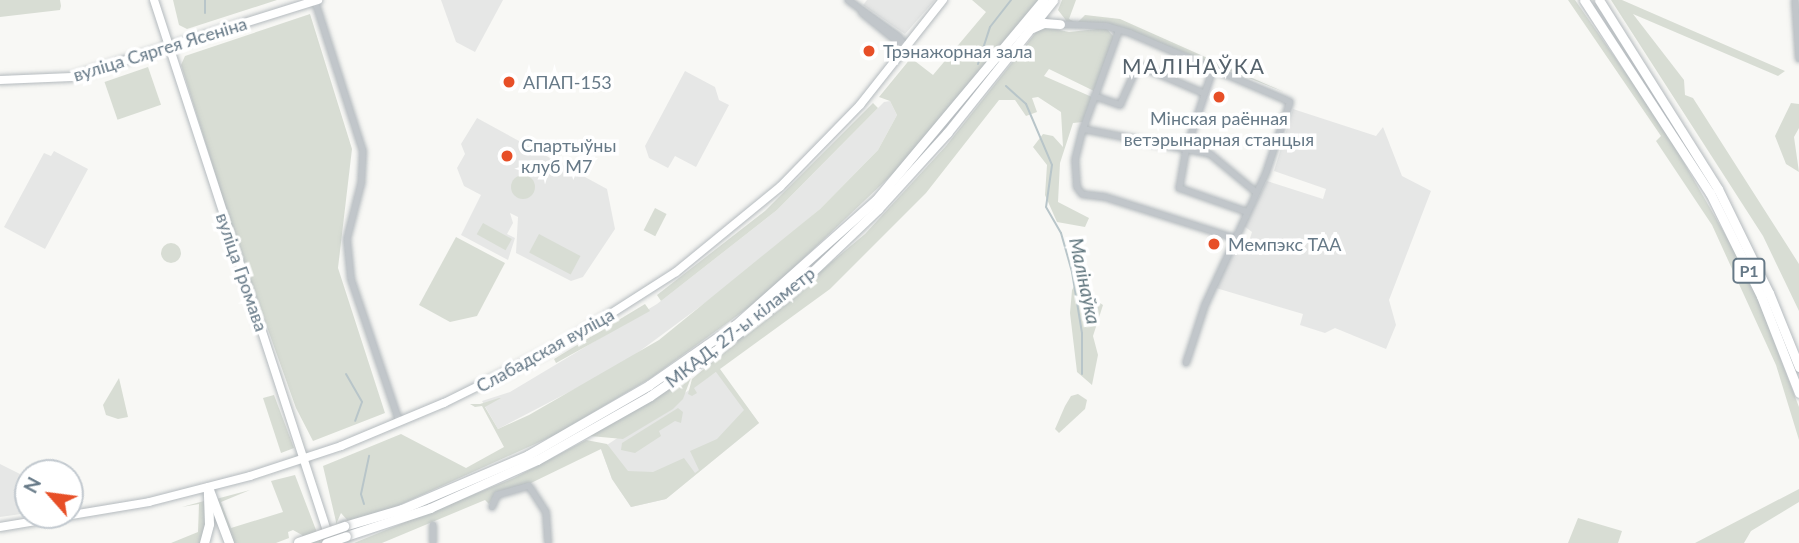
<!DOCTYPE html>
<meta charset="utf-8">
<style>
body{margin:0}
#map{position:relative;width:1799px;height:543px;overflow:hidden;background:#f8f8f5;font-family:Lato,sans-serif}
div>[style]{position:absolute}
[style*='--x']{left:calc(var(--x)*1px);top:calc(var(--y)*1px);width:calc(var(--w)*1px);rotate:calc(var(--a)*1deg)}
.built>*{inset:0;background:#e6e7e6}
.green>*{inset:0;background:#d8ddd4;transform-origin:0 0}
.round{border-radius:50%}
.stream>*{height:2px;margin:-1px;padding:0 1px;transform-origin:1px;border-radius:1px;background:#b8c5c9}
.roads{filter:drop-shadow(0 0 2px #b4babe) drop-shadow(0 0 2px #b4babe)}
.minor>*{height:6px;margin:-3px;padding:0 3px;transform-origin:3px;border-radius:3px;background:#c1c6ca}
.major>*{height:8px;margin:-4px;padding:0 4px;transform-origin:4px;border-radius:4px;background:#fff}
.highway>*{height:9px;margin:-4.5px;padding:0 4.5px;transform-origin:4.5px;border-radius:4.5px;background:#fff}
.bridges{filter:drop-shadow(0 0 2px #b4b9bc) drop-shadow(0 0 2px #b4b9bc)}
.highway-bridge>*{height:9px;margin:-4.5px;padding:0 4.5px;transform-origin:4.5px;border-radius:4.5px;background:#fff}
.dots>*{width:19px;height:19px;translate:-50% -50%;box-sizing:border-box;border:4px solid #fff;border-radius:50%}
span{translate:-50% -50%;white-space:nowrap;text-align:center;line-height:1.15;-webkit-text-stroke:7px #fff;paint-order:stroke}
.shield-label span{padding:2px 5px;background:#fff;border:2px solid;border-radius:5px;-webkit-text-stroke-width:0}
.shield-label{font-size:16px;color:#667987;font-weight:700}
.street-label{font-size:18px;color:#667987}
.poi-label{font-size:18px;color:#667987}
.left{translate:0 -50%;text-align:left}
.water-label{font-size:19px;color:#5e747c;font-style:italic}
.quarter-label{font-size:21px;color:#55626c;letter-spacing:2px}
.north{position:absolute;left:14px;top:459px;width:70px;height:70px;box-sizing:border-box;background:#fff;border:2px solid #c2c9cf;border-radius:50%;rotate:298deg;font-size:19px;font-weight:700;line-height:28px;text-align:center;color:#667987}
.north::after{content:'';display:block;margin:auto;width:24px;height:32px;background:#e74f27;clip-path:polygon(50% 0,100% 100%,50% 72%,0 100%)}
</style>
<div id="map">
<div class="built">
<i style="clip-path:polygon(441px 0,503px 0,475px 52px,456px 42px)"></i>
<i style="clip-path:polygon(867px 0,935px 0,905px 34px,863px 5px)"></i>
<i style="clip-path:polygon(685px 71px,715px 87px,719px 100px,729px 105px,696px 167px,675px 156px,668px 168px,649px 158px,645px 146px)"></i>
<i style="clip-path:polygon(890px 101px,897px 115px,878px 150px,820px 209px,736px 280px,621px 365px,498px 429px,482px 401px,510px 392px,657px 304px,777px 210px,884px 102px)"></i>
<i style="clip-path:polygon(1293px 109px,1376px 136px,1383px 127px,1402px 176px,1431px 191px,1389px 300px,1396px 325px,1386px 349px,1335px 328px,1325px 333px,1300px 325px,1303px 314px,1216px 288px,1232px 251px,1245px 254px,1252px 232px,1244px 226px,1267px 181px,1323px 199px,1326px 189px,1274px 171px)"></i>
<i style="clip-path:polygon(477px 118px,607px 189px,615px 229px,583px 277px,571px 281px,516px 253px,518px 217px,510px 213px,513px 223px,507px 234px,515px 238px,508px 260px,461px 235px,481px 195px,464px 186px,457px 168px,465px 154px,461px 144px)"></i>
<i style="clip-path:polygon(54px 151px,88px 169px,45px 249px,4px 227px,44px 153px,51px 156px)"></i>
<i style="clip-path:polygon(719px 370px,759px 423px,666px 499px,631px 507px,612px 479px,601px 449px)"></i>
<i style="clip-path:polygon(0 464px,28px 478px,28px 513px,0 517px)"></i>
</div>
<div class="green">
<i style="clip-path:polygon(0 0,60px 0,61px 6px,60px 10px,0 17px)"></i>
<i style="clip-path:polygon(173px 0,277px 0,187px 29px,179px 25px)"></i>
<i style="clip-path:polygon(972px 0,1038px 0,902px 165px,763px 297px,651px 378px,555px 435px,393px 508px,348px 521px,341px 513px,337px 522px,341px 543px,323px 466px,401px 434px,466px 468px,504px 447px,482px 406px,475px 407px,470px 404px,480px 404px,499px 398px,501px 398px,485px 407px,498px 429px,529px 415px,659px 340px,820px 209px,878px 150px,897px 115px,890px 101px,879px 97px,911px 58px,933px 75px,986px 12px)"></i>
<i style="clip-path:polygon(1062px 0,1076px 0,1069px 19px,1077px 23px,1085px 15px,1120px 19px,1284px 92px,1116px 26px,1068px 23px,1058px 10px)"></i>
<i style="clip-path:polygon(1568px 0,1575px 0,1663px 126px,1749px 276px,1799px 407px,1799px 440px,1776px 365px,1712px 225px,1656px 141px,1661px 136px)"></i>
<i style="clip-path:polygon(1611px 0,1622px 0,1785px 71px,1778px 76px,1633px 14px,1684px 80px,1685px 95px,1693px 98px,1799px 264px,1799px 311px,1763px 236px)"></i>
<i style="clip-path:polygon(310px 14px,352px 149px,338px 268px,385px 413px,313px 441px,296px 408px,236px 240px,181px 65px,185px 56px)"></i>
<i style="clip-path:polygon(1041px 26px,1069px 32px,1106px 28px,1114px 37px,1094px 91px,1049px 69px,1044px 76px,1092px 97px,1083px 122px,1073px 123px,1060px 163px,1058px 202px,1089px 218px,1085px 227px,1057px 222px,1045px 195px,1047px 165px,1033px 147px,1043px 134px,1053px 136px,1063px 147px,1061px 112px,1038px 97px,1032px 98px,1037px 112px,1026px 116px,1015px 100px,999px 100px,926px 193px,830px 289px,720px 369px,759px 423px,666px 499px,631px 507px,612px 479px,601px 449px,531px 483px,495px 493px,489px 504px,485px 500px,382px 543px,354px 543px,514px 478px,586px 440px,607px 444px,628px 471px,653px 472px,684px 458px,695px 473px,699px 470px,690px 451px,717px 439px,744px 410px,716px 372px,694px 388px,697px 393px,692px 396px,688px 394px,692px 379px,865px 234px,946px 146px)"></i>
<i style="left:148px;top:67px;width:40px;height:46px;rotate:71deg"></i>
<i style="clip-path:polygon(873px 103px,878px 108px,777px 210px,661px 301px,657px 295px,765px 211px)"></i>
<i style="clip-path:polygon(1791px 103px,1799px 104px,1799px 128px,1794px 137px,1799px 172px,1786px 164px,1775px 136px)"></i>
<i class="round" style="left:511px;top:175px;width:24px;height:24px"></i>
<i style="left:655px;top:208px;width:13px;height:25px;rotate:27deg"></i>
<i style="left:483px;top:223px;width:33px;height:13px;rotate:29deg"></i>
<i style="left:539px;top:234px;width:47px;height:21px;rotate:28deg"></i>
<i style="clip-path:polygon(456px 237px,505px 263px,477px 316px,450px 322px,419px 305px)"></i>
<i class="round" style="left:161px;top:243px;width:20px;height:20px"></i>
<i style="clip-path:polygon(1089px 271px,1088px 295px,1103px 305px,1093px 336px,1098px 355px,1092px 385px,1077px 372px,1070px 313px,1072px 290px,1083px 272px)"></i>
<i style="clip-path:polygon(645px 304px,650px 311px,556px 363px,554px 359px)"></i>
<i style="clip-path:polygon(693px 372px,683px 399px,673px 409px,623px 439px,590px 436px)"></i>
<i style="clip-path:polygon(119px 378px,128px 417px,118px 419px,106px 415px,103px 405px)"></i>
<i style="clip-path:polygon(1078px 394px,1087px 400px,1085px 409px,1059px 433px,1055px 429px,1065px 406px,1071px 396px)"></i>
<i style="clip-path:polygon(274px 395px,294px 448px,281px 453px,263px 398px)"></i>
<i style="clip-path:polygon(678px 408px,683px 412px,681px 423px,675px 421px,659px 431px,661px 436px,635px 453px,621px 450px,622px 443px)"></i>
<i style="clip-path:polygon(295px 475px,321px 543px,304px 543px,302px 535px,293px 530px,288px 532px,289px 538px,276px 543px,232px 543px,216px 499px,250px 490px,221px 502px,231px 528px,283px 512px,271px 481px)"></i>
<i style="clip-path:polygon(1799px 489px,1799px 502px,1751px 531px,1744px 543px,1695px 543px)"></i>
<i style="clip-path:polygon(204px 501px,207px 518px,201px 543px,171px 543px,198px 532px,199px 504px,182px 507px)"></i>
<i style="clip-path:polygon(1578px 518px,1622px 531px,1618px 543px,1568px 543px)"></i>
</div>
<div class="stream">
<i style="--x:205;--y:0;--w:13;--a:90"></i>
<i style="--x:978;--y:64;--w:39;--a:-72"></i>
<i style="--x:990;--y:27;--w:34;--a:-52"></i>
<i style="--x:1006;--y:86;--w:27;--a:42"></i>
<i style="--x:1026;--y:104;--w:66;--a:66.9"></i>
<i style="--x:1052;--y:165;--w:42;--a:98.1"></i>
<i style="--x:1046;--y:207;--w:30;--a:60"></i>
<i style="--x:1061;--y:233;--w:41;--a:74.2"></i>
<i style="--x:1072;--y:272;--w:62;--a:80.7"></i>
<i style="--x:1082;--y:333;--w:41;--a:90"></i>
<i style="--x:346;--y:374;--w:32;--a:60"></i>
<i style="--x:362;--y:402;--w:20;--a:110"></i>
<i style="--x:364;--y:504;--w:10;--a:-107"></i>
<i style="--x:361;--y:494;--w:39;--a:-78"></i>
</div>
<div class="roads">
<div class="minor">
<i style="--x:848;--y:0;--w:63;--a:36"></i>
<i style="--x:899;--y:37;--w:13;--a:58"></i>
<i style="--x:1795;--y:0;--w:59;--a:86.1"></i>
<i style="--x:315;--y:1;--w:157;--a:72.3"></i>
<i style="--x:363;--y:151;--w:33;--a:93"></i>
<i style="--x:361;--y:184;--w:57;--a:104.3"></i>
<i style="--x:347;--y:239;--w:40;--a:84.3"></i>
<i style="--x:351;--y:279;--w:150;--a:71.3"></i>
<i style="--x:862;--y:13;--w:55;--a:39.1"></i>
<i style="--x:1060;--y:24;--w:46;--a:2.5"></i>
<i style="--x:1106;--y:26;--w:25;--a:16"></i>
<i style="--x:1130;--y:33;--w:174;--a:23.3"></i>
<i style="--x:1290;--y:102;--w:75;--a:108.7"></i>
<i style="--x:1266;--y:173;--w:145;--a:114.8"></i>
<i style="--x:1205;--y:305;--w:61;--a:108.1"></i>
<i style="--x:1213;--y:69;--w:85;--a:108.4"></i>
<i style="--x:1186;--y:150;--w:39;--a:100"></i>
<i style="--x:1179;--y:188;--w:72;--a:19.4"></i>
<i style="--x:1094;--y:96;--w:28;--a:19"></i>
<i style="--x:1120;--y:105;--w:44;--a:-65.8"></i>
<i style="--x:1138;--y:65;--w:71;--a:23.3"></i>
<i style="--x:1083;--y:129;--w:105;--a:-70"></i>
<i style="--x:1234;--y:238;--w:135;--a:-162.4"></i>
<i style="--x:1105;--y:197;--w:23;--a:-173"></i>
<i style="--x:1082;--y:194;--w:9;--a:-126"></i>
<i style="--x:1077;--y:187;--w:27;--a:-94"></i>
<i style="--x:1075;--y:160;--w:32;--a:-76"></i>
<i style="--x:1083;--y:129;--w:129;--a:11.1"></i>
<i style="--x:1210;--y:154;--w:61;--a:39.7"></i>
<i style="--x:492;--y:507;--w:13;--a:-67"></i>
<i style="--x:497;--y:495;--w:33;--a:-16"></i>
<i style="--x:529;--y:486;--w:31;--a:57"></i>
<i style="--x:546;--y:512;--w:31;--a:86"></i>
<i style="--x:433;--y:543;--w:18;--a:-90"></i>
</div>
<div class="major">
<i style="--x:154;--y:0;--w:571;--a:71.95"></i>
<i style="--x:0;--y:80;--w:72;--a:-2.4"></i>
<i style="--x:72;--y:77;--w:258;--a:-17.4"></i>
<i style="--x:0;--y:527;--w:151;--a:-9.5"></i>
<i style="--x:149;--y:502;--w:104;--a:-14.4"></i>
<i style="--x:250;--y:476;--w:96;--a:-18.2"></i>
<i style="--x:341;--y:446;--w:112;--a:-22.7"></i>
<i style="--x:444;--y:403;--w:135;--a:-26.4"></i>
<i style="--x:565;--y:343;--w:132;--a:-32.6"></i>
<i style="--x:676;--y:272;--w:134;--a:-39.3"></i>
<i style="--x:780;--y:187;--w:115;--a:-45.7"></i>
<i style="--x:860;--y:105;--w:134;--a:-51.7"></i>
</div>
<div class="highway">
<i style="--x:1584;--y:0;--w:230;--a:56.9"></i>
<i style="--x:1710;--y:193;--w:115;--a:63.7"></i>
<i style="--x:1761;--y:296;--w:104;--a:68.6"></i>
<i style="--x:1599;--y:0;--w:223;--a:57.8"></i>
<i style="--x:1718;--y:189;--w:116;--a:63.9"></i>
<i style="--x:1769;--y:293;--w:80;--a:67.9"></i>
<i style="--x:1032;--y:28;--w:13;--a:-23"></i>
<i style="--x:1044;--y:23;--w:16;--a:4"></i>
<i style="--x:208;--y:487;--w:60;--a:69.4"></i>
<i style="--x:344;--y:526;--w:60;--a:-16.3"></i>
<i style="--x:402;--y:509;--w:137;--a:-23.2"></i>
<i style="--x:528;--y:455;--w:140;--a:-30"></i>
<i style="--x:649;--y:385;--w:105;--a:-34.9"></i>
<i style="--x:735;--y:325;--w:188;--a:-41.6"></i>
<i style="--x:876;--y:200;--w:261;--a:-50.1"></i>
<i style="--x:346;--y:536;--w:89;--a:-18.4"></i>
<i style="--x:430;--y:508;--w:117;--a:-24.2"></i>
<i style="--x:537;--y:460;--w:130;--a:-29.5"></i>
<i style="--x:650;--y:396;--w:79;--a:-34.7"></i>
<i style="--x:715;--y:351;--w:93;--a:-37.6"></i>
<i style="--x:789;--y:294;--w:123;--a:-43.7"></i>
<i style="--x:878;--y:209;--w:103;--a:-47.8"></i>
<i style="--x:947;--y:133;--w:170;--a:-51.4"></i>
<i style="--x:204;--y:543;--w:20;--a:-75"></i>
<i style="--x:209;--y:524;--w:37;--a:-92"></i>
</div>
</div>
<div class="bridges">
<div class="highway-bridge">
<i style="--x:298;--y:542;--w:49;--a:-19.2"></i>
<i style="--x:326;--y:543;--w:21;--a:-19"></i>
</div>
</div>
<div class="dots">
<i style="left:869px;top:51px;background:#e74f27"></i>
<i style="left:509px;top:82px;background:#e74f27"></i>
<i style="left:1219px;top:97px;background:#e74f27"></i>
<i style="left:507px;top:156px;background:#e74f27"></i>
<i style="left:1214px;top:244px;background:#e74f27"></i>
</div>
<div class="shield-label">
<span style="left:1749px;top:271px">Р1</span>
</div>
<div class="street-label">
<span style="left:160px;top:49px;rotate:-17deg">вуліца Сяргея Ясеніна</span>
<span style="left:242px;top:272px;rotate:71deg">вуліца Громава</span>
<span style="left:740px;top:327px;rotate:-38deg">МКАД, 27-ы кіламетр</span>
<span style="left:545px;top:350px;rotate:-29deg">Слабадская вуліца</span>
</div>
<div class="poi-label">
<span class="left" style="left:883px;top:51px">Трэнажорная зала</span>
<span class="left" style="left:523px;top:82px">АПАП-153</span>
<span style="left:1219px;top:129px">Мінская раённая<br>ветэрынарная станцыя</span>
<span class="left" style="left:521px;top:156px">Спартыўны<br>клуб М7</span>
<span class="left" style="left:1228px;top:244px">Мемпэкс ТАА</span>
</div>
<div class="water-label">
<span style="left:1085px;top:281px;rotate:78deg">Малінаўка</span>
</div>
<div class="quarter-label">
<span style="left:1194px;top:66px">МАЛІНАЎКА</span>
</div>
<div class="north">N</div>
</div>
